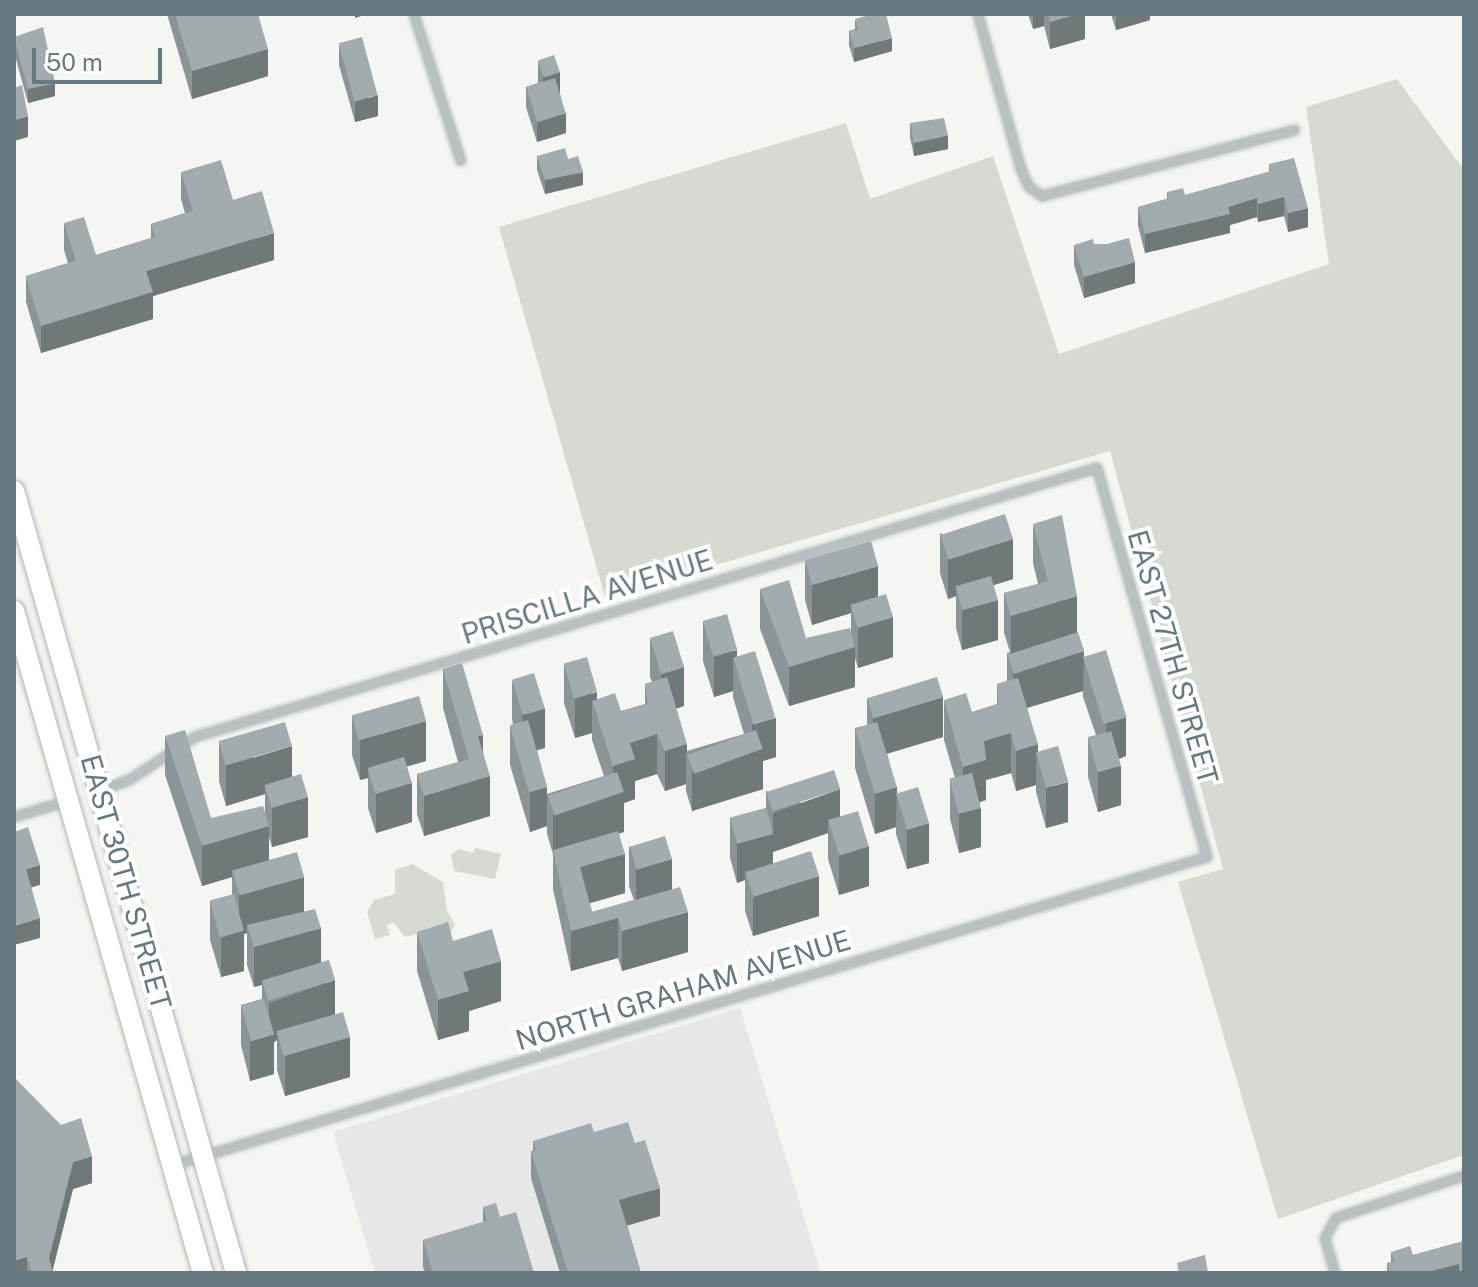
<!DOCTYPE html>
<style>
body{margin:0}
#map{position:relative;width:1478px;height:1287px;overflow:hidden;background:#f5f5f2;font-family:"Public Sans",sans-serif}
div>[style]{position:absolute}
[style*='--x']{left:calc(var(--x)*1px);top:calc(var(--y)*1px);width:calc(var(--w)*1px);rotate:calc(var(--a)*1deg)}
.built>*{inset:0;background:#e6e7e6}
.green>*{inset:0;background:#d6dad2}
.roads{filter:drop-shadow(0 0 2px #afb6b8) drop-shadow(0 0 2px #afb6b8)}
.minor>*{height:8px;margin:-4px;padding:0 4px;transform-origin:4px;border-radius:4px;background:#bac0c2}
.secondary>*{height:20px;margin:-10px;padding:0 10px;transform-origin:10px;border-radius:10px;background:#fff}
.wall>*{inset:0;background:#8b9496}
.shaded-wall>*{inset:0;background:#71787a}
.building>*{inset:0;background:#a2acaf;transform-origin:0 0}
span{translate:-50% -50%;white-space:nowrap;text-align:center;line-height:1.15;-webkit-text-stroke:8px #fff;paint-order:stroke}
.street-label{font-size:28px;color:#677980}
.frame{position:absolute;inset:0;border:16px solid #677980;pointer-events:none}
.scale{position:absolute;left:32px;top:48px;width:130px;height:36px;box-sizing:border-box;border:4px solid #677980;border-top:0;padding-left:10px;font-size:24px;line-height:28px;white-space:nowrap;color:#677980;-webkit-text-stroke:6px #fff;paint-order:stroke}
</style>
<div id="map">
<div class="built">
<i style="clip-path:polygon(740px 1008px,821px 1273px,375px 1273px,333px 1132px)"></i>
</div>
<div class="green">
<i style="clip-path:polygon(1397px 79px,1464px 170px,1464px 1155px,1278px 1219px,1178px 882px,1223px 869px,1110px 451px,605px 597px,499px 227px,846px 123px,870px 199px,993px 156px,1059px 354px,1329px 264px,1306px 107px)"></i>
<i style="clip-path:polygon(475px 848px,501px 854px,495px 879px,454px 871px,451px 855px,459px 849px,473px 853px)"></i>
<i style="clip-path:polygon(412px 864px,443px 882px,447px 911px,455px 925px,444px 943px,434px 945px,416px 934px,405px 937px,394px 923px,387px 925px,390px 935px,375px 939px,367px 912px,374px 900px,395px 894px,395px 870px)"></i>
</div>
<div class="roads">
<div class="minor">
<i style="--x:414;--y:14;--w:154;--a:72.3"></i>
<i style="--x:978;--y:14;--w:161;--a:74.5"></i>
<i style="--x:1021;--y:169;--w:20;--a:66"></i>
<i style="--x:1029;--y:187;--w:16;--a:35"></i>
<i style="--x:1042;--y:196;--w:261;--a:-14.6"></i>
<i style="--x:100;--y:791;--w:33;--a:-21"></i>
<i style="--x:131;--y:779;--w:77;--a:-33.3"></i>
<i style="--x:195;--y:737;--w:941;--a:-16.61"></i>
<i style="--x:1097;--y:468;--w:404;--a:74.2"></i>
<i style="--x:1207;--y:857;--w:1078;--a:163.4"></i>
<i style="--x:14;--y:817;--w:56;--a:-16.5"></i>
<i style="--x:1335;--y:1273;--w:36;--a:-106"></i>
<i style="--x:1325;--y:1238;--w:23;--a:-61"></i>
<i style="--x:1336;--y:1218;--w:135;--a:-18.2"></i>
</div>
<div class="secondary">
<i style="--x:14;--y:491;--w:813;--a:74.15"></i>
<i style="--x:14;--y:611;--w:688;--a:74.07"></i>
</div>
</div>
<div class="wall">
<i style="clip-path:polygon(167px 14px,258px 14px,268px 76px,192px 99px)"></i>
<i style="clip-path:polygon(1028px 14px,1085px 14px,1085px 39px,1050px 49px,1044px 26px,1033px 29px)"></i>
<i style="clip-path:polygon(1111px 14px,1150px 14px,1150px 20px,1116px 30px)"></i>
<i style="clip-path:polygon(855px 19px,892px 51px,854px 62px,849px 45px,849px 31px,855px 29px)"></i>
<i style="clip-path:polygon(14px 37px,55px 96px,28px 103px,14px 52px)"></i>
<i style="clip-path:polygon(339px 44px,378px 116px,355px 122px,339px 65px)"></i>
<i style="clip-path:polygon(538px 61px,560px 93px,566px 133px,537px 142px,526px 107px,526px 87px,538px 83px)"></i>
<i style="clip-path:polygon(910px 123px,948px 149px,914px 156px,910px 137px)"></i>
<i style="clip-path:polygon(537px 156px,568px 159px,583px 185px,545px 194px,537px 170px)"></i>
<i style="clip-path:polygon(1269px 164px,1308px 227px,1288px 232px,1284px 216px,1258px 222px,1257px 217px,1230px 225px,1230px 233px,1145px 253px,1138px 226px,1138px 207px,1167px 199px,1167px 192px,1185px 195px,1269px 172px)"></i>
<i style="clip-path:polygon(181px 172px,233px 200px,274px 260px,153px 296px,153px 319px,41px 353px,26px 302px,26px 276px,68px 263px,64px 250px,64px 223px,96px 255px,151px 238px,151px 224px,185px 213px,181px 199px)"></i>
<i style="clip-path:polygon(1094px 244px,1135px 283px,1084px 298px,1074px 265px,1074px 245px)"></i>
<i style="clip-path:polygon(1033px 524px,1077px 632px,1084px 657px,1126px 756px,1119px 759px,1121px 805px,1098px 812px,1088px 777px,1088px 737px,1096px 735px,1083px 697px,1083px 691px,1027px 708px,1038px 752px,1068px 822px,1046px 828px,1036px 792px,1036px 785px,1016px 791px,1011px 773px,986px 780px,986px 800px,980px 802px,981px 847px,959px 853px,950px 819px,950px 779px,955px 778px,944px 740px,944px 700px,972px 712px,997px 704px,997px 684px,1007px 681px,1007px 653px,1010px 652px,1004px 633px,1004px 593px,1038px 584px,1033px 563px)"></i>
<i style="clip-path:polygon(940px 533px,1013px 579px,994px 585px,998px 640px,962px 650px,956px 628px,956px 596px,948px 599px,940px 573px)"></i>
<i style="clip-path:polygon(805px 560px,878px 597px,893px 657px,858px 668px,855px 658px,855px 687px,789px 706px,760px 629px,760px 589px,806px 638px,851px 633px,851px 613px,812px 625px,805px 600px)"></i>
<i style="clip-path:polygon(703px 621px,737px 656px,776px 757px,763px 761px,763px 789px,692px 811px,686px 791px,686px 784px,665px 791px,657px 774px,635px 781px,635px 799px,624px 803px,624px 832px,619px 833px,625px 893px,590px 903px,592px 912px,634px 900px,629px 886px,629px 846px,672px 889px,688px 952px,622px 971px,618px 958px,571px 971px,553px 889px,553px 854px,547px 834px,547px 826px,530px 832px,510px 765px,510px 726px,513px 724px,512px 719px,512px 680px,545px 748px,537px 750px,547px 794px,604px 776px,592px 740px,592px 733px,575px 738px,564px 703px,564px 664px,597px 699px,621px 711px,645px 704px,645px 684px,652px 682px,650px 677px,650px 638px,684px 706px,676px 709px,687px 751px,744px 734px,733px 697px,733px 691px,714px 697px,703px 661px)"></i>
<i style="clip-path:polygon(443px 669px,483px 751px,490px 816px,424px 836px,417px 814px,417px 774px,458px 762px,443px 708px)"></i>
<i style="clip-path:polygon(867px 698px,943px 737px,887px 753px,897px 794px,929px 863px,907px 869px,896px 834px,896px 827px,875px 834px,855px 768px,855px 728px,867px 725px)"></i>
<i style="clip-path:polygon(352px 715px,426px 761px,407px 766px,412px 822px,376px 833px,368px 808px,368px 778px,360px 780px,352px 755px)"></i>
<i style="clip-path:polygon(165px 736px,211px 818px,265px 814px,265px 794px,226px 806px,219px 781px,219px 741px,292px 776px,308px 837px,272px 847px,269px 837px,269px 860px,304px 911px,335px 1014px,350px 1077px,285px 1096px,277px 1070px,277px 1040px,274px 1042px,274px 1074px,250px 1081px,241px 1045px,241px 1005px,262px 999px,262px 985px,254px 987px,247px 965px,247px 933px,244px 934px,244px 971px,221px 977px,210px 940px,210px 901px,232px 895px,232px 877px,202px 886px,165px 775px)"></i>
<i style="clip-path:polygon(766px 791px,840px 816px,869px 886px,839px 895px,828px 859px,828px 833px,773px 852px,773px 851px,773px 863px,819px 916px,753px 936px,745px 911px,745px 880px,737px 883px,730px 858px,730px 818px,766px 808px)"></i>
<i style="clip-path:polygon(417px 932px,453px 941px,501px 1001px,469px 1011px,469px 1031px,438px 1040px,417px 971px)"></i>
<i style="clip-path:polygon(14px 1077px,92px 1183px,73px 1189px,52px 1271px,53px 1273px,14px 1273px)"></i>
<i style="clip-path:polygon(594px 1132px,635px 1143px,660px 1216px,627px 1225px,641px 1273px,560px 1273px,531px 1178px,531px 1151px,533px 1151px,533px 1141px)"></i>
<i style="clip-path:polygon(483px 1207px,500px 1217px,534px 1273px,425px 1273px,423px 1267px,423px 1240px,483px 1222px)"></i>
<i style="clip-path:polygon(1464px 1241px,1464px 1273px,1387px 1273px,1387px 1263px,1391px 1262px,1391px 1252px,1413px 1255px)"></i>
</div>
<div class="shaded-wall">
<i style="clip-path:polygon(355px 14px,368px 14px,355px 18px)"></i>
<i style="clip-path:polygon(1033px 14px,1044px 14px,1044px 26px,1033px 29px)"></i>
<i style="clip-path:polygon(1078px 14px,1085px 14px,1085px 39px,1050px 49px,1050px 22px)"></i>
<i style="clip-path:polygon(1116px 14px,1150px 14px,1150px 20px,1116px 30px)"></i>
<i style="clip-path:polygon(892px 38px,892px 51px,854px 62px,854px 48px)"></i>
<i style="clip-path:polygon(268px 49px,268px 76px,192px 99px,192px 71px)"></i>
<i style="clip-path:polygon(560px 72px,560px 93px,543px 98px,543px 77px)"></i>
<i style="clip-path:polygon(55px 83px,55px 96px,28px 103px,28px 89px)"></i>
<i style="clip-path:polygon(378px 95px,378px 116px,355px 122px,355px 102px)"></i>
<i style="clip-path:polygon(566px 113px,566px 133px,537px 142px,537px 121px)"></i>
<i style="clip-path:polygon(28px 116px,28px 137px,14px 141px,14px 120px)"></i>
<i style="clip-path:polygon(948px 135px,948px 149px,914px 156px,914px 143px)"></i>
<i style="clip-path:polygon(583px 172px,583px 185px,545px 194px,545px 180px)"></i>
<i style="clip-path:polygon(1284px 197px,1284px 216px,1258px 222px,1258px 204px)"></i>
<i style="clip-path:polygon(1257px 198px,1257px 217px,1230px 225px,1230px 233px,1145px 253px,1145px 234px)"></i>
<i style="clip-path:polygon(1308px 208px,1308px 227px,1288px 232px,1288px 213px)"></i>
<i style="clip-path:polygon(274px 233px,274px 260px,153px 296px,153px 319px,41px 353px,41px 326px,146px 271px)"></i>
<i style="clip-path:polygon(1135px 262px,1135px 283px,1084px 298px,1084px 277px)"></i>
<i style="clip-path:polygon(1013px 539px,1013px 579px,958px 596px,956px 588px,956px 596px,948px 599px,948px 559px)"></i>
<i style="clip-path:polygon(878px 566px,878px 605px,851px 605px,851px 613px,812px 625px,812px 585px)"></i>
<i style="clip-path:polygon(1077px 596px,1077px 636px,1011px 656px,1011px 616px)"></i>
<i style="clip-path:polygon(998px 600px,998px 640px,962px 650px,962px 610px)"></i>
<i style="clip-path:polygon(893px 617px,893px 657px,858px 668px,858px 628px)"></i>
<i style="clip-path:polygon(855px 647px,855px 687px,789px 706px,789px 667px)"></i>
<i style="clip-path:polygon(737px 650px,737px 672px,733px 658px,733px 691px,714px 697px,714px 657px)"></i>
<i style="clip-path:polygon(1084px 651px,1083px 691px,1013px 712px,1013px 673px)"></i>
<i style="clip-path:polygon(684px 667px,684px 706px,661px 713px,661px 674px)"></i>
<i style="clip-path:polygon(597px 692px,597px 719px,592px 701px,592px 733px,575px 738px,575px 699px)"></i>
<i style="clip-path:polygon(943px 697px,943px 737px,873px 758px,873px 718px)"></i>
<i style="clip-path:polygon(545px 708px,545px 748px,522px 754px,522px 715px)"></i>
<i style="clip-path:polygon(1126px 717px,1126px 756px,1106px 763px,1106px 723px)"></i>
<i style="clip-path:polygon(776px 718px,776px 757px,763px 761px,763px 789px,692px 811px,692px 771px,752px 752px,752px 724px)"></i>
<i style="clip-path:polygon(426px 721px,426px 761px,371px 777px,368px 768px,368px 778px,360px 780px,360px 740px)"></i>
<i style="clip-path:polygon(1011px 733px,1011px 773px,986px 780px,986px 800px,963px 807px,963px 767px,984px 741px)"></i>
<i style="clip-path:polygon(657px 734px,657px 774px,635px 781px,635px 799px,624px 803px,624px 832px,554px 853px,553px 850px,553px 854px,553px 814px,613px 795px,613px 766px,630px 743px)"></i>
<i style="clip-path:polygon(483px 735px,483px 774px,478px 736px)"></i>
<i style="clip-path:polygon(687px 744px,687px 756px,686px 752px,686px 784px,665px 791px,665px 751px)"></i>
<i style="clip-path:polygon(1038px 744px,1038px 763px,1036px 753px,1036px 785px,1016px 791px,1016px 751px)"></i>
<i style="clip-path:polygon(292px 746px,292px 785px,265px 785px,265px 794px,226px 806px,226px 766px)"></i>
<i style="clip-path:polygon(1121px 766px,1121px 805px,1098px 812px,1098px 772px)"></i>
<i style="clip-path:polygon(490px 776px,490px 816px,424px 836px,424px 796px)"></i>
<i style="clip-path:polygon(1068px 782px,1068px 822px,1046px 828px,1046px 788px)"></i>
<i style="clip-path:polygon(412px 783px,412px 822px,376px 833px,376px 793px)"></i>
<i style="clip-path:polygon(547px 787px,547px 826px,530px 832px,530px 792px)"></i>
<i style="clip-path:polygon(897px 787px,896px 827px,875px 834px,875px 794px)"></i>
<i style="clip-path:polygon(840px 789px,840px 829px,828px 820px,828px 833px,773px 852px,773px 813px)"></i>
<i style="clip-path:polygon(308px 797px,308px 837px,272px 847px,272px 807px)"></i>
<i style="clip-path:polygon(981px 808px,981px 847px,959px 853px,959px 814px)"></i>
<i style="clip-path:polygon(929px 823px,929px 863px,907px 869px,907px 829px)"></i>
<i style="clip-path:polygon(269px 826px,269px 866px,232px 870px,232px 877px,202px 886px,202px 846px)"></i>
<i style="clip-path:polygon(773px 834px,773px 873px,745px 871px,745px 880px,737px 883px,737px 843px)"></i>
<i style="clip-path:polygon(869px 846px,869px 886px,839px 895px,839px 855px)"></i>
<i style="clip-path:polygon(625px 854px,625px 893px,580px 906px,580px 867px)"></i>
<i style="clip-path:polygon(672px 859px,672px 899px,636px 909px,636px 869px)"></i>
<i style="clip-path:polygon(40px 865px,40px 885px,26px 889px,26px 869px)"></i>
<i style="clip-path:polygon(819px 876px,819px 916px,753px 936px,753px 896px)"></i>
<i style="clip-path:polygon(304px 877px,304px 916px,247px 925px,247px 933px,244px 934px,244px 971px,221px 977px,221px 938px,239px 932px,239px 895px)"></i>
<i style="clip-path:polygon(688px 912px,688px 952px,622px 971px,622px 931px)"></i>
<i style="clip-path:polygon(40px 918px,40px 938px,14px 945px,14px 926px)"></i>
<i style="clip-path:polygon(618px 918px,618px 958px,571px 971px,571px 931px)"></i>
<i style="clip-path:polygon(321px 928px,321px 968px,262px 980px,262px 985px,254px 987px,254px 947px)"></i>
<i style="clip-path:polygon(501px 961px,501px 1001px,469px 1011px,469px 1031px,438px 1040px,438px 1000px,463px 972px)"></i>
<i style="clip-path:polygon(335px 980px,335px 1019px,277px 1031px,277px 1040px,274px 1042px,274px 1074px,250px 1081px,250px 1041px,269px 1036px,269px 1003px)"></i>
<i style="clip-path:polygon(350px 1037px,350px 1077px,285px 1096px,285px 1056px)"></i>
<i style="clip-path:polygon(92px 1156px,92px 1183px,73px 1189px,52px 1273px,49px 1258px,73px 1162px)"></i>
<i style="clip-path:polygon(660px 1188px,660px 1216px,619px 1228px,619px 1200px)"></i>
<i style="clip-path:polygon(27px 1257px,27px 1273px,14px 1273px,14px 1261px)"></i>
<i style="clip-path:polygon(1459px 1264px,1459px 1273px,1423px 1273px)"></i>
</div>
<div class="building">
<i style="clip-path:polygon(175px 14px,258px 14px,268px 49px,192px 71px)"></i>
<i style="clip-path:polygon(873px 14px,886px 14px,892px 38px,854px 48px,849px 31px,858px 29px,855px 19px)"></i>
<i style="clip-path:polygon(1048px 14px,1078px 14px,1050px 22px)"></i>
<i style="clip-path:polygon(43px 27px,55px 83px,28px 89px,14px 37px)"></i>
<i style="left:362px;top:37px;width:60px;height:24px;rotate:75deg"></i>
<i style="left:554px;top:55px;width:18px;height:17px;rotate:71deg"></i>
<i style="left:555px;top:78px;width:37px;height:30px;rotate:73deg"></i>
<i style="clip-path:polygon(22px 85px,28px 116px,14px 120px,14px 88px)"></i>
<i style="clip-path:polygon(944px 118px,948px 135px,914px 143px,910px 123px)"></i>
<i style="clip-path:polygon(565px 148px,568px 159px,578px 156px,583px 172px,545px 180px,537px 156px)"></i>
<i style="clip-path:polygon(1294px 158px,1308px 208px,1288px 213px,1284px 197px,1258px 204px,1257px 198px,1228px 207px,1230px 214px,1145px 234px,1138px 207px,1169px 198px,1167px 192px,1183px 188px,1185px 195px,1271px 171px,1269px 164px)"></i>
<i style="clip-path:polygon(221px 160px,233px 200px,262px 191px,274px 233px,146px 271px,153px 292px,41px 326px,26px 276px,76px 261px,64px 223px,84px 217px,96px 255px,155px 237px,151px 224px,193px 211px,181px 172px)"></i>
<i style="clip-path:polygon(1129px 238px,1135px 262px,1084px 277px,1074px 245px,1093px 239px,1094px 244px,1107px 244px)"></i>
<i style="left:1005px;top:514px;width:26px;height:68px;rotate:72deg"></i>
<i style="clip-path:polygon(1062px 515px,1077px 596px,1011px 616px,1004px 593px,1048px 581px,1033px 524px)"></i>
<i style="left:871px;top:541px;width:26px;height:69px;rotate:74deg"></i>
<i style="left:991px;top:576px;width:25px;height:37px;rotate:74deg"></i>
<i style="clip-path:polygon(789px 580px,806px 638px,850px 628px,855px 647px,789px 667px,760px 589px)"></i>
<i style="left:886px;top:594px;width:24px;height:37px;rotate:73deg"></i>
<i style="left:727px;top:614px;width:37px;height:25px;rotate:74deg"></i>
<i style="left:673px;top:631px;width:38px;height:24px;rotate:73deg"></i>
<i style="left:1078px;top:632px;width:20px;height:74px;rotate:72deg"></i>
<i style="left:1106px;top:650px;width:70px;height:24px;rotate:73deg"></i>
<i style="left:755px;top:651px;width:70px;height:23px;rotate:73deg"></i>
<i style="left:587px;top:657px;width:36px;height:24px;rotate:74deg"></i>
<i style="clip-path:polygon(462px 663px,483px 735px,478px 736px,490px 776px,424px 796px,417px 774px,469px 759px,443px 669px)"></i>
<i style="left:534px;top:673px;width:37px;height:23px;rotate:73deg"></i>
<i style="clip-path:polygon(667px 677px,687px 744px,665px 751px,657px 734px,630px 743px,635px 759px,613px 766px,592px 701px,615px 693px,621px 711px,648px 704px,645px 684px)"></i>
<i style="left:937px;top:677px;width:21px;height:73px;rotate:73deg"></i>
<i style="clip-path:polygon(1018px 678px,1038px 744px,1016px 751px,1011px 733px,984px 741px,986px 760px,963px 767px,944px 700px,966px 693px,972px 712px,999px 704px,997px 684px)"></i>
<i style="left:419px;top:696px;width:26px;height:70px;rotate:74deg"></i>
<i style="left:528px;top:720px;width:70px;height:19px;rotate:74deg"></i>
<i style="left:285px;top:722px;width:25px;height:69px;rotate:74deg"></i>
<i style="left:877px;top:722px;width:68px;height:23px;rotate:73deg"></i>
<i style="clip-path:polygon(185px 730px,211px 818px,263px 806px,269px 826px,202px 846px,165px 736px)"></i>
<i style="left:756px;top:730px;width:20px;height:73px;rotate:70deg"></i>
<i style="left:1111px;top:731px;width:36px;height:24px;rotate:74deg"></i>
<i style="left:1058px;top:746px;width:37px;height:23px;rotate:74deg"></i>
<i style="left:404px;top:757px;width:27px;height:38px;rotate:73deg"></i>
<i style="left:834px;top:770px;width:20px;height:71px;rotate:72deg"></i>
<i style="left:617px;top:772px;width:21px;height:73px;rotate:71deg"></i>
<i style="left:972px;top:773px;width:36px;height:23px;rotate:76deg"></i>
<i style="left:301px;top:774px;width:24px;height:38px;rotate:73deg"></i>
<i style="left:918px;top:787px;width:38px;height:23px;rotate:73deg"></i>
<i style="left:766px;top:808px;width:27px;height:37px;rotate:75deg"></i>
<i style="left:858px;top:811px;width:37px;height:31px;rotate:73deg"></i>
<i style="clip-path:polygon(28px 827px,40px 865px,26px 869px,40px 918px,14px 926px,14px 832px)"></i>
<i style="clip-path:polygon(618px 831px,625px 854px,580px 867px,592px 912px,680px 887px,688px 912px,622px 931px,618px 918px,571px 931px,553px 850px)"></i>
<i style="left:665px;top:836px;width:24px;height:37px;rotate:73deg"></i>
<i style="left:811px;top:851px;width:26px;height:69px;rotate:72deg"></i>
<i style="left:297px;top:852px;width:26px;height:67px;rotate:74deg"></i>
<i style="left:234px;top:894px;width:38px;height:25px;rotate:75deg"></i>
<i style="clip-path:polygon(315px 909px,321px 928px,254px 947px,247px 925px)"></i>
<i style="clip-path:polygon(448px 922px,453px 941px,492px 929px,501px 961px,463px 972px,469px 991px,438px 1000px,417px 932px)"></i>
<i style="left:329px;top:960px;width:21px;height:70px;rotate:73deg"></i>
<i style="left:264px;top:999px;width:37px;height:24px;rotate:74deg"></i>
<i style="left:343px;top:1012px;width:26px;height:69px;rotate:74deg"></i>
<i style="clip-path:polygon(14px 1077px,61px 1125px,81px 1118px,92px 1156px,73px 1162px,49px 1258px,53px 1273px,32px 1273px,27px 1257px,14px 1261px)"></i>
<i style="clip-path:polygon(628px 1122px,635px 1143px,645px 1140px,660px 1188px,619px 1200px,641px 1273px,568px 1273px,531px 1151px,536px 1150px,533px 1141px,591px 1123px,594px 1132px)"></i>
<i style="clip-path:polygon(496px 1203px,500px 1217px,516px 1212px,534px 1273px,433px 1273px,423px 1240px,487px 1221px,483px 1207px)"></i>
<i style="clip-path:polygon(1464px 1241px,1464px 1273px,1461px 1273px,1459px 1264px,1423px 1273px,1390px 1273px,1387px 1263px,1394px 1261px,1391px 1252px,1410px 1246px,1413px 1255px)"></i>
<i style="clip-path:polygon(1205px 1255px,1208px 1273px,1179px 1273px,1177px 1263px)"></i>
</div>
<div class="street-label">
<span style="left:587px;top:597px;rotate:-17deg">PRISCILLA AVENUE</span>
<span style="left:1173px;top:657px;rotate:74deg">EAST 27TH STREET</span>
<span style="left:126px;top:882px;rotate:74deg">EAST 30TH STREET</span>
<span style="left:683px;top:990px;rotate:-17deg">NORTH GRAHAM AVENUE</span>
</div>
<div class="frame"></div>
<div class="scale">50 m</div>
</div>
